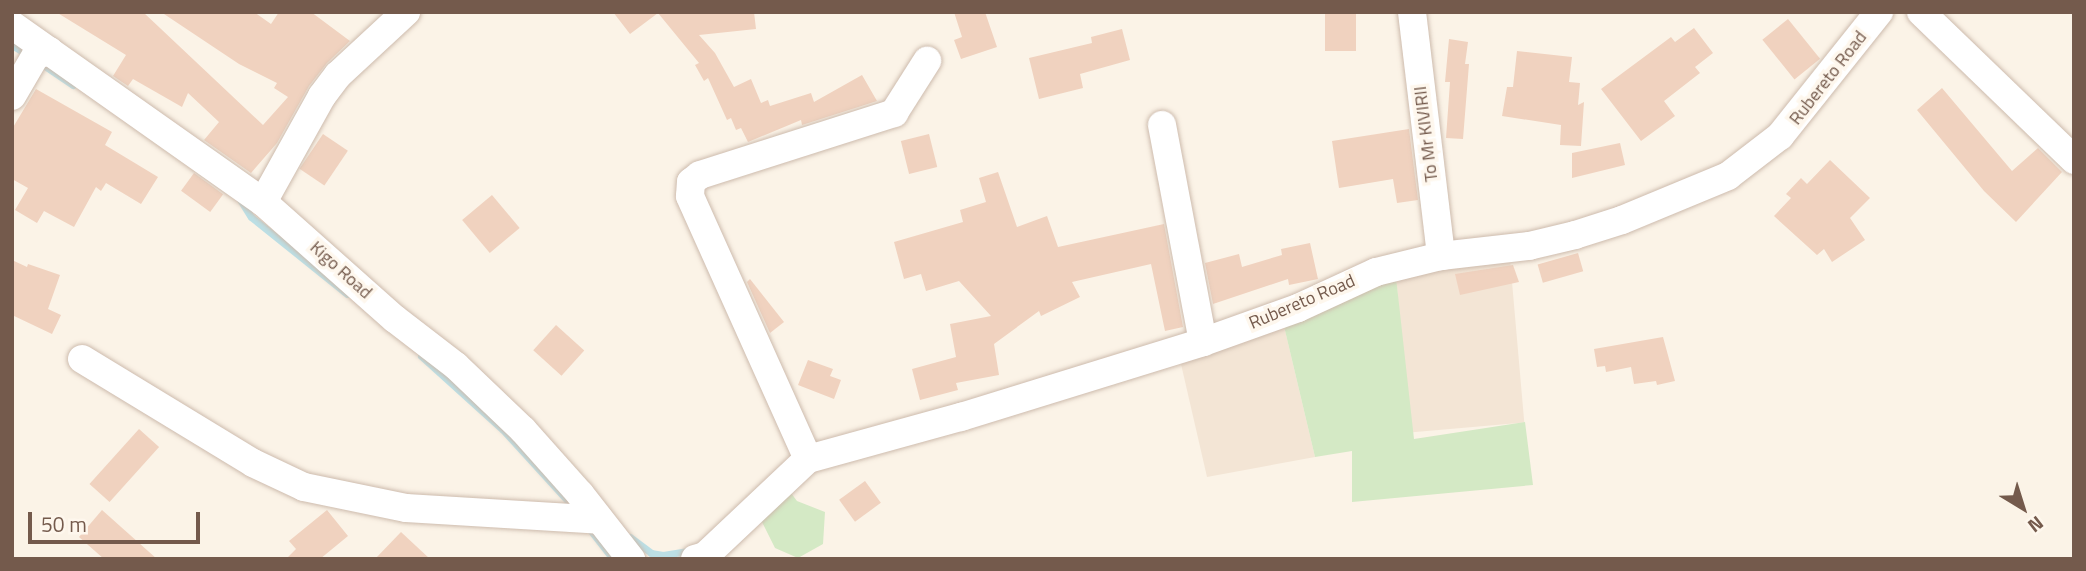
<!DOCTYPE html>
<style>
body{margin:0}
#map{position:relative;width:2086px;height:571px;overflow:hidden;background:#fbf3e7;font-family:"Titillium Web",sans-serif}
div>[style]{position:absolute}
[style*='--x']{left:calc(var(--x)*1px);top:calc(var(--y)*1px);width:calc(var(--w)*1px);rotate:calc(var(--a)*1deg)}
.residential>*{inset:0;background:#f3e5d5;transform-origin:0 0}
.green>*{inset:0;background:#d4e9c5}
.stream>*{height:7px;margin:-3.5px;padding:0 3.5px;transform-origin:3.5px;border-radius:3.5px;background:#bcdfe5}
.building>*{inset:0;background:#f0d2bf;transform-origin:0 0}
.roads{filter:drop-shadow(0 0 2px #cdbbad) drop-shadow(0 0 2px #cdbbad)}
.minor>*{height:28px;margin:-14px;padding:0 14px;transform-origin:14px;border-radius:14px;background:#fff}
span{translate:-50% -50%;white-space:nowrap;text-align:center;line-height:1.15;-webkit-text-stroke:7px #fef7ed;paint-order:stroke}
.street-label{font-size:18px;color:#745a4c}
.frame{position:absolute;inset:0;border:14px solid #745a4c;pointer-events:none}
.north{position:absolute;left:1988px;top:473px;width:70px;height:70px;-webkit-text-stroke:5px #fef7ed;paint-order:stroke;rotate:142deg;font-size:19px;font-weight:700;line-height:28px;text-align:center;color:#745a4c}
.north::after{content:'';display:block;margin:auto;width:24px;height:32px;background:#745a4c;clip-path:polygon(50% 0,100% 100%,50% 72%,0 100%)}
.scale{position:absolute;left:28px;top:512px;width:172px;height:32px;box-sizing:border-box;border:4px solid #745a4c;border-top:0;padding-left:9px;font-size:21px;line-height:24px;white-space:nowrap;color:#745a4c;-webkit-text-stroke:5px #fef7ed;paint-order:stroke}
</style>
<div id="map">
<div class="residential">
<i style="left:1510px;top:259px;width:164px;height:115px;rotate:85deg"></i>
<i style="clip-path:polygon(1283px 322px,1315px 457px,1207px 477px,1181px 364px)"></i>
</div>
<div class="green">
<i style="clip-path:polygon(1396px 277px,1414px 439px,1525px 422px,1533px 485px,1352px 502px,1352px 451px,1315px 457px,1283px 322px)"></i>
<i style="clip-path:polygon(788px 489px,797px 501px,825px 512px,823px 544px,798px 558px,775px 548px,759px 516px)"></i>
</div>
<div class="stream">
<i style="--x:12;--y:45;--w:20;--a:33"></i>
<i style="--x:39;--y:62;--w:41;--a:34.1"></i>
<i style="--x:239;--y:198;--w:22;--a:58"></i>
<i style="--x:251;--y:217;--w:123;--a:38.7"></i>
<i style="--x:421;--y:356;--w:110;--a:42.1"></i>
<i style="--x:503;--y:430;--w:95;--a:47.6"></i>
<i style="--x:588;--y:527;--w:41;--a:52"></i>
<i style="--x:630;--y:537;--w:26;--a:37"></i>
<i style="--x:651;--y:553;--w:12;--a:9"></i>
<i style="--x:663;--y:555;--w:30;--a:-9"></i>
</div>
<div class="building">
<i style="clip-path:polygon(56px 12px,143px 12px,263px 125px,288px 97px,274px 88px,277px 83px,239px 64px,161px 12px,254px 12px,271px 24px,279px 12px,311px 12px,350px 41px,327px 63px,309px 86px,277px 143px,251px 173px,204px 140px,219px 122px,188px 93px,182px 107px,133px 79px,128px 86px,113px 76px,126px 55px)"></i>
<i style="clip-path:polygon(613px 12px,754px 12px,756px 29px,699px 35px,715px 53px,734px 87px,751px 79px,761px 103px,768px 100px,770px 106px,811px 93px,814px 102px,862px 75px,877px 101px,802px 125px,801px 120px,748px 142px,741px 128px,736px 130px,731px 118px,727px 120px,708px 78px,704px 81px,695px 65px,699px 63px,658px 13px,630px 34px)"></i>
<i style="clip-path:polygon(954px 12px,985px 12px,997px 47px,961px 59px,954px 40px,962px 37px)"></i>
<i style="left:1325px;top:12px;width:31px;height:39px"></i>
<i style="left:1788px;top:19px;width:51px;height:33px;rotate:51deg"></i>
<i style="clip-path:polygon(1694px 28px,1713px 53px,1695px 67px,1700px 73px,1664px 101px,1675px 116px,1641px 141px,1601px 89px,1671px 37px,1675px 42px)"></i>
<i style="clip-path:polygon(1122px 29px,1130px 60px,1080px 74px,1083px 88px,1039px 99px,1029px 58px,1092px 43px,1091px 37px)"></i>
<i style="clip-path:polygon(1449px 39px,1468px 42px,1465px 64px,1469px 64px,1463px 139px,1446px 138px,1450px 82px,1445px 82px)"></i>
<i style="clip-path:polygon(1517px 51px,1572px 57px,1569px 82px,1580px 83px,1578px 105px,1584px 102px,1581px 146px,1560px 145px,1561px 125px,1502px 116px,1507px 87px,1513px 87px)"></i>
<i style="clip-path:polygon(1942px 88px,2012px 171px,2038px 148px,2062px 172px,2016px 222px,1984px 191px,1917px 110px)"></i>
<i style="clip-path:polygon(36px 89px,112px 132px,105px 145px,158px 177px,141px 204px,106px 183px,101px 191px,96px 187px,74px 227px,44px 211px,37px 223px,15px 210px,28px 188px,12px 179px,12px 129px)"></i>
<i style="clip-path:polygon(1409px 129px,1418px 200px,1397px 203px,1393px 179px,1339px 188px,1332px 141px)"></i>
<i style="left:323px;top:134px;width:30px;height:42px;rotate:34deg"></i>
<i style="left:929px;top:134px;width:34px;height:29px;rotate:76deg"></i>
<i style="clip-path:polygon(1620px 143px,1625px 165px,1572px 178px,1572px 153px)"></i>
<i style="clip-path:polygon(1830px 160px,1870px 198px,1850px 218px,1865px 240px,1832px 262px,1824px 249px,1817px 255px,1774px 216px,1791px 198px,1786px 194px,1801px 178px,1807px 184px)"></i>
<i style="clip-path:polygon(998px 172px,1017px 227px,1047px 216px,1058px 247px,1164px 224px,1183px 327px,1165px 331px,1151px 264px,1072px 282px,1080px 297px,1041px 316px,1039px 311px,994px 344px,999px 375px,956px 383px,958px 390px,920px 400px,912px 369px,956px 357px,950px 324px,991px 316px,959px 281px,926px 291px,921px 274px,904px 279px,894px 242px,963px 222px,960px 210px,986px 202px,979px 178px)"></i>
<i style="left:194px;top:173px;width:36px;height:22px;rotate:36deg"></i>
<i style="left:492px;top:195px;width:43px;height:39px;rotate:50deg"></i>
<i style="clip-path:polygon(1310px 243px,1318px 279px,1289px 285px,1288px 279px,1213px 304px,1205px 263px,1239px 254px,1242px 267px,1282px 255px,1281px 249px)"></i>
<i style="left:1578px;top:253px;width:19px;height:42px;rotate:74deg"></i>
<i style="clip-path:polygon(12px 260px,27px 267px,28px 264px,60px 275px,48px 309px,61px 315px,52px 334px,12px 315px)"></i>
<i style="clip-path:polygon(1513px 265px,1519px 282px,1460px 295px,1455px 274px)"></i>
<i style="clip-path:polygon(750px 279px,784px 322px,770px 333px,747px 282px)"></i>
<i style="left:556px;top:325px;width:38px;height:34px;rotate:42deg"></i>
<i style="clip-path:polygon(1663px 337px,1675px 381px,1657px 385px,1656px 381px,1634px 384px,1631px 367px,1606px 372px,1605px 366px,1597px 367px,1594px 349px)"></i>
<i style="clip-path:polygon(808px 360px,833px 369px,830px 376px,841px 380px,834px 399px,798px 385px)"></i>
<i style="left:139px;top:429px;width:27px;height:74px;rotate:42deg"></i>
<i style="left:865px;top:481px;width:27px;height:32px;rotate:54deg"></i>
<i style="clip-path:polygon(102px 510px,157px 559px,104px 559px,79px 537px)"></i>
<i style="clip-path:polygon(327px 510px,348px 536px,320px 559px,286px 559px,296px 549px,289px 541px)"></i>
<i style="clip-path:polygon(401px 532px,430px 559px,375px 559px)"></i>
</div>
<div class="roads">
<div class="minor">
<i style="--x:1412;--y:12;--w:246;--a:83.2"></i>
<i style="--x:1921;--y:12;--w:213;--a:44"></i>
<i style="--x:12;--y:25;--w:307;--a:35.2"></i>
<i style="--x:263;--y:202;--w:176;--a:41.6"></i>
<i style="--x:395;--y:319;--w:77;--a:37.6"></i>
<i style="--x:456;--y:366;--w:93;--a:43.7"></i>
<i style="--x:523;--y:430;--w:86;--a:48.3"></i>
<i style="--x:580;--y:494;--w:83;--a:51.9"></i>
<i style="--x:12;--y:96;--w:48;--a:-59.7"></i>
<i style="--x:36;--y:55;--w:14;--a:-17"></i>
<i style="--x:1162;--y:125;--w:221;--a:79.3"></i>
<i style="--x:263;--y:202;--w:121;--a:-60.9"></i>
<i style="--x:322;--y:96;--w:26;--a:-53"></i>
<i style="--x:338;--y:75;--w:93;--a:-42.8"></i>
<i style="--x:82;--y:359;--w:200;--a:31.3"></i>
<i style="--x:253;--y:463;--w:56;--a:25.2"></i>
<i style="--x:304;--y:487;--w:104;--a:11.6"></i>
<i style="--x:406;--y:508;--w:194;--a:3.5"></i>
<i style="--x:808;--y:459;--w:288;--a:-114.2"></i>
<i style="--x:690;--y:196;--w:14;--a:-86"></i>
<i style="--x:691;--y:182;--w:11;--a:-38"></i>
<i style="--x:700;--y:175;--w:204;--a:-17.7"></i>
<i style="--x:894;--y:113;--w:62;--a:-57.6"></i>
<i style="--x:695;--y:559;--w:10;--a:-17"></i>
<i style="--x:705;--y:556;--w:141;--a:-43.3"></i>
<i style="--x:808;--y:459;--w:159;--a:-15.4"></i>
<i style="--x:961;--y:417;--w:253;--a:-17.2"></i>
<i style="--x:1203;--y:342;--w:101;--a:-19.7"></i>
<i style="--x:1298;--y:308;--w:86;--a:-24.8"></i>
<i style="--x:1376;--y:272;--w:67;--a:-13.8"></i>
<i style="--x:1441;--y:256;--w:89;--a:-6.5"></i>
<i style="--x:1529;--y:246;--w:47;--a:-13.4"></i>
<i style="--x:1575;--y:235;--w:49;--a:-17.7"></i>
<i style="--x:1622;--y:220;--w:115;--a:-22.5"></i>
<i style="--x:1728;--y:176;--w:66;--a:-37.6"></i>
<i style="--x:1780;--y:136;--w:159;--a:-51.4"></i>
</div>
</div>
<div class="street-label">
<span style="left:1828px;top:78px;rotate:-52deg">Rubereto Road</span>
<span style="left:1426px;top:134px;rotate:-97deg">To Mr KIVIRII</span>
<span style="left:341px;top:270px;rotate:42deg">Kigo Road</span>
<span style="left:1302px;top:302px;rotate:-23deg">Rubereto Road</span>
</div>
<div class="frame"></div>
<div class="north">N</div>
<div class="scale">50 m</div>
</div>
